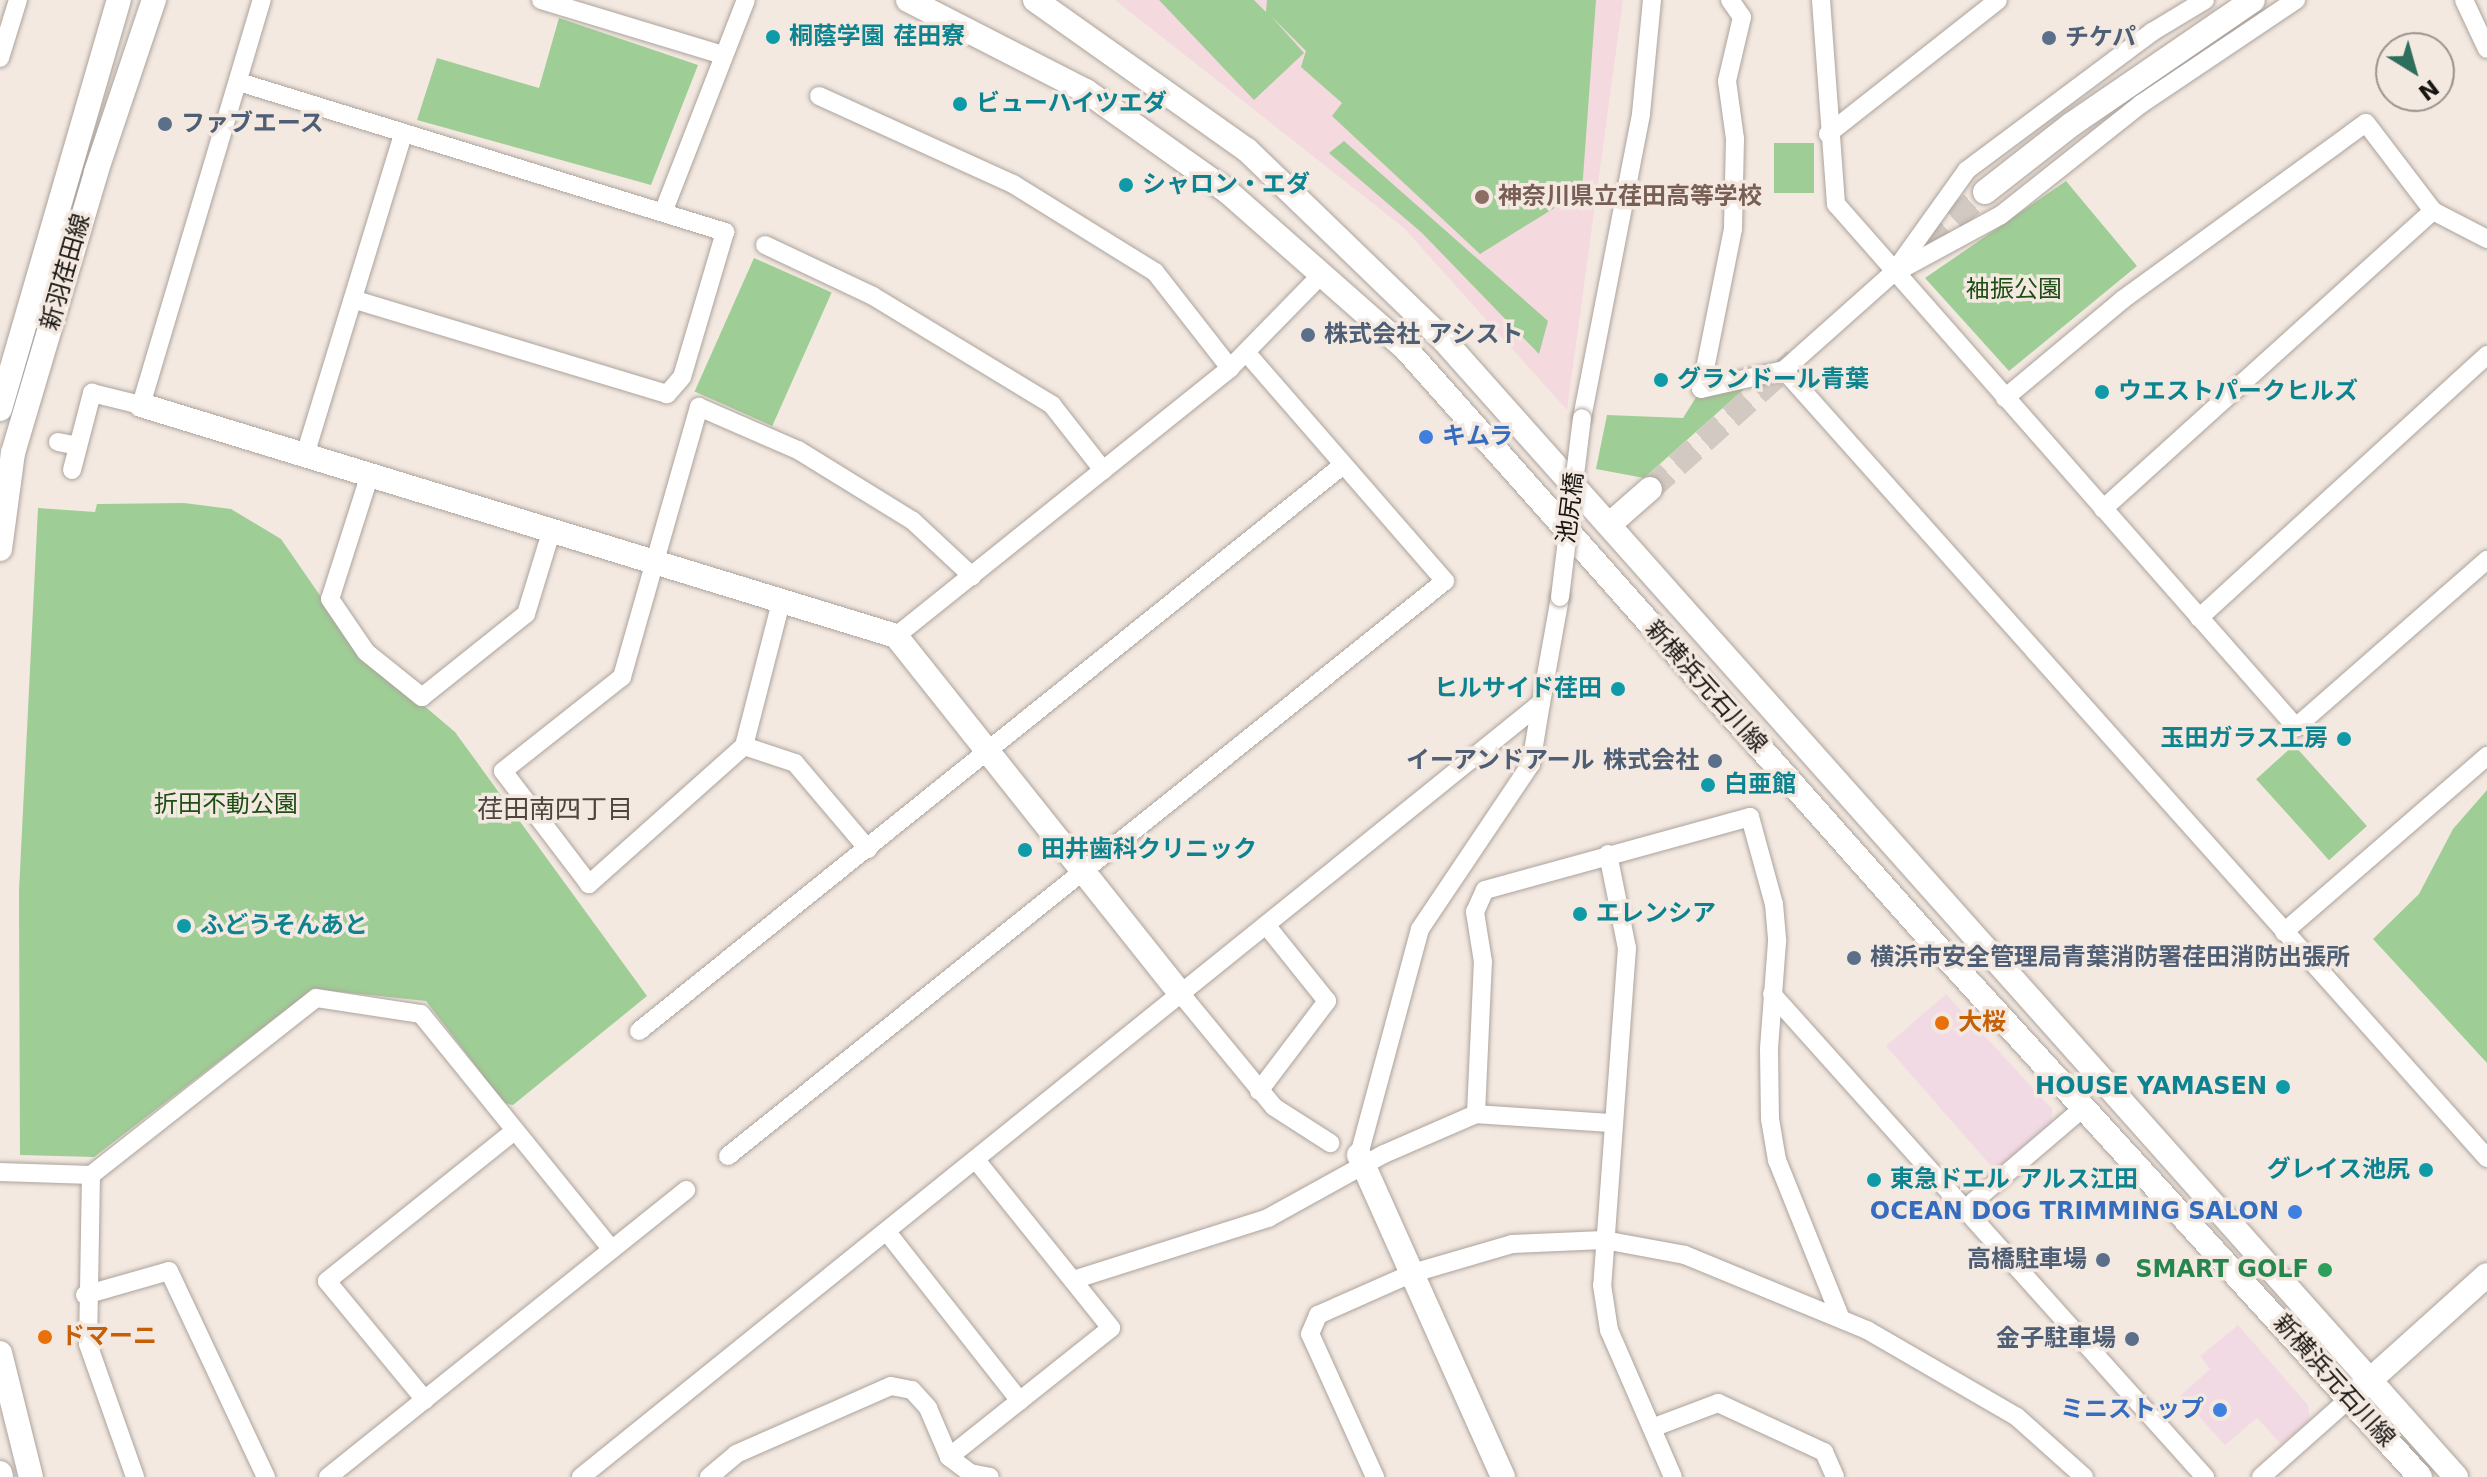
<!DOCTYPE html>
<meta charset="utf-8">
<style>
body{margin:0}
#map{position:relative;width:2487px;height:1477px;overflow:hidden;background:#f3e9e1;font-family:"DejaVu Sans","Noto Sans JP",sans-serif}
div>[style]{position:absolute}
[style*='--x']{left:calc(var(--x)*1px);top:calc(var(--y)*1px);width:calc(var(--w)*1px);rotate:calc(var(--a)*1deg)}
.commercial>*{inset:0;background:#f2dae4}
.education>*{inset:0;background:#f4d9df}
.green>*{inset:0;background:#9fcd96;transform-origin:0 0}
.tertiary-tunnel>*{height:24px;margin-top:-12px;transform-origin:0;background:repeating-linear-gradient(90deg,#d2c9c2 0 24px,transparent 0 36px)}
.roads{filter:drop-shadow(0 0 2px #aca39c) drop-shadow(0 0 2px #aca39c)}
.minor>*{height:18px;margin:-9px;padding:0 9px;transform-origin:9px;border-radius:9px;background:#fff}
.tertiary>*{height:24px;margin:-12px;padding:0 12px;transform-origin:12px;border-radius:12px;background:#fff}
.bridges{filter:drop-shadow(0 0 2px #aca39c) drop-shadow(0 0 2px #aca39c)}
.minor-bridge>*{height:18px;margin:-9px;padding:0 9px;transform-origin:9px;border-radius:9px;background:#fff}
.dots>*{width:22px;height:22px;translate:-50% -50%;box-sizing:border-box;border:4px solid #f3e9e1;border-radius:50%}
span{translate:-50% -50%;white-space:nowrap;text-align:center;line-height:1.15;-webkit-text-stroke:7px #f3e9e1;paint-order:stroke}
.culture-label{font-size:24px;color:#0d838f;font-weight:700}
.left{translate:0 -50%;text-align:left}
.right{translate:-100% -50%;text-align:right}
.service-label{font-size:24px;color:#4e5e75;font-weight:700}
.education-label{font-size:24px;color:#785e54;font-weight:700}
.street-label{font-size:24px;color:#181512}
.park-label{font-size:24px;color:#1e4e13}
.shop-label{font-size:24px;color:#366cbe;font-weight:700}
.food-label{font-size:24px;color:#c56008;font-weight:700}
.leisure-label{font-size:24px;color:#27864d;font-weight:700}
.neighbourhood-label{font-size:26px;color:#4d463f}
.north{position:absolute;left:2375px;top:32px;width:80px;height:80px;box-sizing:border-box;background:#f3e9e1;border:2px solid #9b948e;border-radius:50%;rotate:143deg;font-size:22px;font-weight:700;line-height:32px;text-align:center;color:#181512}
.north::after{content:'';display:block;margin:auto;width:28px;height:36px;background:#2d6e5d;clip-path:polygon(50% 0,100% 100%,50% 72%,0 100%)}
</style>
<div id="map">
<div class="commercial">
<i style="clip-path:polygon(1946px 994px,2052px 1109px,2052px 1129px,1998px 1174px,1886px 1046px)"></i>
<i style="clip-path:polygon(2238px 1325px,2308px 1405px,2310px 1421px,2281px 1444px,2257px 1418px,2225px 1445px,2180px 1396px,2210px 1369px,2200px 1356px)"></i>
</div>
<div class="education">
<i style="clip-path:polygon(1115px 0,1623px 0,1567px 410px,1404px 228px)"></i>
</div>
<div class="green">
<i style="clip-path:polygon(1159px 0,1254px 0,1266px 12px,1267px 0,1596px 0,1582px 191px,1480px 254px,1332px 116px,1342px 103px,1301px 67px,1306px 51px,1269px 14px,1304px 53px,1254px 100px)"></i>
<i style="clip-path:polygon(559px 18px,698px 65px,651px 185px,417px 120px,437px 58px,539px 88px)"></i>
<i style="clip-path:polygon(1344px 141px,1548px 321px,1539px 354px,1422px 233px,1329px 153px)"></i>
<i style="left:1774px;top:143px;width:40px;height:50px"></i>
<i style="clip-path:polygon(2066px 181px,2137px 266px,2009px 371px,1925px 278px)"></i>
<i style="left:754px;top:258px;width:85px;height:146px;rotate:24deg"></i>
<i style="clip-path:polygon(1752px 382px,1644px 478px,1596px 469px,1607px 415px,1683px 418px,1700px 391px)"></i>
<i style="clip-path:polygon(184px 503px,231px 509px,281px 539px,357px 649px,455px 732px,647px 996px,513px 1105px,504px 1103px,426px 1001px,313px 989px,94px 1157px,20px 1155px,19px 891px,38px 508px,95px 512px,97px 504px)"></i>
<i style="left:2294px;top:745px;width:109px;height:51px;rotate:48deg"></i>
<i style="clip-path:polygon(2487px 790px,2487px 1063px,2373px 939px,2419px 894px,2453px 829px)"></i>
</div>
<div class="tertiary-tunnel">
<i style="--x:1900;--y:267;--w:113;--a:-41.4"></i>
<i style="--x:1650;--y:489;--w:194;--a:-41.7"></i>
</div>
<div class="roads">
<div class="minor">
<i style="--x:541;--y:0;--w:190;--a:16.8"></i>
<i style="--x:1730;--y:0;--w:21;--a:55"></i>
<i style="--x:1742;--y:17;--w:66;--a:103.2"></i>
<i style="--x:1727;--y:81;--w:59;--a:82.1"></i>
<i style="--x:1735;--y:139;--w:90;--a:91.3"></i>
<i style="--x:1733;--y:229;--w:163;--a:101.3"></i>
<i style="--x:1701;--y:389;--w:85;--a:-12.9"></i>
<i style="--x:1784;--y:370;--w:147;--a:-41.7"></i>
<i style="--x:1894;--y:272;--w:125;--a:-54.4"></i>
<i style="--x:1967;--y:170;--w:231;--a:-36.7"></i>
<i style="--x:2152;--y:32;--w:62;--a:-31.1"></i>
<i style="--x:1821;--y:0;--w:205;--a:85.8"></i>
<i style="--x:1836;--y:204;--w:697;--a:48.67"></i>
<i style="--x:2296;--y:727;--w:254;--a:-41.2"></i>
<i style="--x:2464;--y:0;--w:54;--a:64.9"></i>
<i style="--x:0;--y:58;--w:61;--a:-72.8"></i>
<i style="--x:239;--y:82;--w:509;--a:17.15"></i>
<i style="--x:725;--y:232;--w:151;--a:106.5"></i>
<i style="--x:682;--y:377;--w:23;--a:131"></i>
<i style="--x:667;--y:394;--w:328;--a:-163.2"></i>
<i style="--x:819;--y:96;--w:213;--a:24.4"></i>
<i style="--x:1013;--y:184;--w:167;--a:31.8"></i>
<i style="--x:1155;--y:272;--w:122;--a:52"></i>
<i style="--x:1828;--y:134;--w:216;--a:-38.2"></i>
<i style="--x:664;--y:210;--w:225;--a:-68.7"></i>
<i style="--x:765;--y:245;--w:119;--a:25.3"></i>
<i style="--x:873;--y:296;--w:210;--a:31.3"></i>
<i style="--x:1052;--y:405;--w:83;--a:51.9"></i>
<i style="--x:1896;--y:272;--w:119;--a:-28.5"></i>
<i style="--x:2001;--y:215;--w:179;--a:-38.4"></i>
<i style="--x:2141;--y:104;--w:187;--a:-33.9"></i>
<i style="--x:1784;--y:370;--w:1056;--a:48.26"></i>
<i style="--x:2005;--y:398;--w:153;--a:-39.9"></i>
<i style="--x:2122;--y:300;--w:301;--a:-36"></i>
<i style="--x:2366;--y:123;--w:111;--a:52.7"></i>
<i style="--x:2433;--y:211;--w:61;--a:27.4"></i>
<i style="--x:1582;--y:418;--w:310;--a:-79"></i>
<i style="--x:1641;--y:114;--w:115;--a:-84.5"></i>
<i style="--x:58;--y:442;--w:20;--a:11"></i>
<i style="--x:305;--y:455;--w:336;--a:-73"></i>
<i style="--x:72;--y:470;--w:80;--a:-75.4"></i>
<i style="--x:92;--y:393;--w:50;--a:13.8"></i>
<i style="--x:141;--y:405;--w:423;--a:-73.4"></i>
<i style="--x:370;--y:474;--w:131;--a:107.7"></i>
<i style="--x:330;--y:599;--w:64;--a:55.8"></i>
<i style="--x:366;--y:652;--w:72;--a:38.8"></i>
<i style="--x:422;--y:697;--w:133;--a:-38.6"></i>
<i style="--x:526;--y:614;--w:89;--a:-73"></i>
<i style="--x:2103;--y:509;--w:445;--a:-42.1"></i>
<i style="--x:781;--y:602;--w:149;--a:104.4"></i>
<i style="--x:744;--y:746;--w:208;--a:138.3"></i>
<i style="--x:589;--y:884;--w:142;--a:-127.3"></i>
<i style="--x:503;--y:771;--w:152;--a:-38.3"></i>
<i style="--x:622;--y:677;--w:281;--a:-74.1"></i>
<i style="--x:699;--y:407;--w:108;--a:23.5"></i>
<i style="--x:798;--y:450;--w:135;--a:31.7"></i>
<i style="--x:913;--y:521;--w:81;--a:43"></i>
<i style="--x:2199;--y:618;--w:390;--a:-42.4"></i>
<i style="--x:896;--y:636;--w:428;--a:-38.7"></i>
<i style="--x:1230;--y:368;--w:133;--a:-45.6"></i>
<i style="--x:744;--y:746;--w:54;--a:18.4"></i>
<i style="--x:795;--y:763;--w:113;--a:49.7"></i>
<i style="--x:1608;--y:854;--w:96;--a:78.6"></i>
<i style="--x:1627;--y:948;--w:338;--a:94.2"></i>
<i style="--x:1602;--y:1285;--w:46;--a:81.2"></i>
<i style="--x:1609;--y:1330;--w:160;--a:66.5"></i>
<i style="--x:2284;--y:932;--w:269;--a:-40.9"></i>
<i style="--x:1181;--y:994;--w:146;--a:50.5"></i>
<i style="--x:1274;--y:1107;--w:67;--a:32.7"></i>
<i style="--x:1772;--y:994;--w:649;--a:48.12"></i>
<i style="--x:639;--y:1031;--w:903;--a:-38.8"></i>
<i style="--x:1259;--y:1091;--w:113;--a:-52.9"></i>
<i style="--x:1327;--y:1001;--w:96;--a:-128.7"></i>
<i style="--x:1476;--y:1114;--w:152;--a:-87.4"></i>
<i style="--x:1483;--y:962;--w:51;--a:-99.1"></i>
<i style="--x:1475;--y:912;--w:24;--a:-66"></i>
<i style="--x:1485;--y:890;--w:275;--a:-15.4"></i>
<i style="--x:1750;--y:817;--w:90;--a:74.6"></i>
<i style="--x:1774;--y:904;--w:38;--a:85"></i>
<i style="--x:1777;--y:942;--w:107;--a:94.3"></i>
<i style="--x:1769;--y:1049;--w:70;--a:89.2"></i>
<i style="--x:1770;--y:1119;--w:42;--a:80.3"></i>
<i style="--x:1777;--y:1160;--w:169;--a:68.1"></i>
<i style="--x:1359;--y:1155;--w:234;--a:-74.9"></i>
<i style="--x:1420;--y:929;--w:199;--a:-56.1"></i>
<i style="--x:1531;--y:764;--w:62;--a:-80.7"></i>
<i style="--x:728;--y:1156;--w:919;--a:-38.73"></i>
<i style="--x:1445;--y:581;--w:303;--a:-131"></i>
<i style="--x:0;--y:1172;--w:91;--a:1.9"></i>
<i style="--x:91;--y:1175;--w:286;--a:-38.2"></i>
<i style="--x:316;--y:998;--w:106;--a:8.7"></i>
<i style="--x:421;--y:1014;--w:302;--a:51"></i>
<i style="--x:91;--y:1175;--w:169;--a:91"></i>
<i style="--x:88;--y:1344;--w:141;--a:70.5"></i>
<i style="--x:1966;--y:1208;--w:154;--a:-40.5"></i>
<i style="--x:887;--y:1232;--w:215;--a:51.8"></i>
<i style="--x:1073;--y:1280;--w:205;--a:-17.6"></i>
<i style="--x:1268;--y:1218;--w:132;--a:-28.9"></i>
<i style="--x:1384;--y:1154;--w:100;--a:-23.5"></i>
<i style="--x:1476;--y:1114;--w:137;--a:3.8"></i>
<i style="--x:85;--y:1295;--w:87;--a:-15.9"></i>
<i style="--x:169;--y:1271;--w:228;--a:64.8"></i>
<i style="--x:425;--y:1400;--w:154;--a:-129.5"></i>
<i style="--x:327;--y:1281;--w:240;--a:-38.7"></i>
<i style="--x:1652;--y:1428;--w:71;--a:-20.7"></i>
<i style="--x:1718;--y:1403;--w:117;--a:24.8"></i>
<i style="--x:1824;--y:1452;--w:27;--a:66"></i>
<i style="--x:949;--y:1457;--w:207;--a:-38.5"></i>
<i style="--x:1111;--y:1328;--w:216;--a:-128.8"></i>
<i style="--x:328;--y:1477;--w:459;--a:-38.7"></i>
<i style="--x:581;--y:1477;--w:1233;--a:-38.88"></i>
<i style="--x:1541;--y:703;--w:108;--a:-79.8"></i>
<i style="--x:709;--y:1477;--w:35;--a:-40"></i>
<i style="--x:736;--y:1454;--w:169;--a:-23.7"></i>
<i style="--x:891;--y:1386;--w:21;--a:11"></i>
<i style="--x:912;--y:1390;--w:24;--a:48"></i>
<i style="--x:928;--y:1408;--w:53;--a:66.8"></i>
<i style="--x:949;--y:1457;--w:26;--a:37"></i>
<i style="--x:970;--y:1473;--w:20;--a:11"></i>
<i style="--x:1375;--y:1477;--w:157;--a:-114.4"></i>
<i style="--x:1310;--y:1334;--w:21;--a:-67"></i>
<i style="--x:1318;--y:1315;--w:104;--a:-23.9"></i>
<i style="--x:1413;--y:1273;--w:103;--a:-16.3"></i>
<i style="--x:1512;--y:1244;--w:92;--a:-2.5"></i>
<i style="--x:1604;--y:1240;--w:82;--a:10.5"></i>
<i style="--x:1685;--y:1255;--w:197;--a:22.4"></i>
<i style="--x:1867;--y:1330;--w:173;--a:30.1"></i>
<i style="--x:2017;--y:1417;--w:90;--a:41.8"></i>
<i style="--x:2261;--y:1477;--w:119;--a:-41.6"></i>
</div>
<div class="tertiary">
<i style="--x:908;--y:0;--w:200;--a:27.1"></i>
<i style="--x:1086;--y:91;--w:174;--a:35.4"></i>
<i style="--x:1228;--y:192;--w:237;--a:41.4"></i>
<i style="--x:1406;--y:349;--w:815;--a:48.38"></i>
<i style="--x:1947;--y:958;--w:702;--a:47.65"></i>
<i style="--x:1035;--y:0;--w:260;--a:35.3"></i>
<i style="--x:1247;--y:150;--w:271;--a:44"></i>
<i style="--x:1442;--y:338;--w:1525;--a:48.32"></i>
<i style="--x:1985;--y:192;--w:110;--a:-38"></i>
<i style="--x:2072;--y:124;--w:219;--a:-34.4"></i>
<i style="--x:141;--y:405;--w:790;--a:17.01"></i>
<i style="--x:896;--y:636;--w:458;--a:51.5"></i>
<i style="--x:0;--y:409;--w:426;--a:-73.8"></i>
<i style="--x:1610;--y:524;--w:53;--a:-41.2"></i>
<i style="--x:0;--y:549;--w:97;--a:-82.3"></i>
<i style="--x:13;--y:453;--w:293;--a:-73.5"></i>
<i style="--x:96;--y:172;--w:182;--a:-71.4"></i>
<i style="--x:1359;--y:1155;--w:353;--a:65.9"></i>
<i style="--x:0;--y:1353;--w:128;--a:76"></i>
<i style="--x:2358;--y:1391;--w:173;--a:-42"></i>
<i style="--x:0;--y:1473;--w:4;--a:76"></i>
</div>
</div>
<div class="bridges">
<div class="minor-bridge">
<i style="--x:1560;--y:597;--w:180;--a:-83"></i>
</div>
</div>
<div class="dots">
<i style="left:773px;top:37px;background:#0f9aa8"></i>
<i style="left:2049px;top:38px;background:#5c6f8a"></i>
<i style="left:960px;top:104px;background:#0f9aa8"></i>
<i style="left:165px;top:124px;background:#5c6f8a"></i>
<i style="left:1126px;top:185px;background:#0f9aa8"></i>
<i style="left:1482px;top:197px;background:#8d6e63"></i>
<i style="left:1308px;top:335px;background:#5c6f8a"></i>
<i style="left:1661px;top:380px;background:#0f9aa8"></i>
<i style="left:2102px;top:392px;background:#0f9aa8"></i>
<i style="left:1426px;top:437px;background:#3f7fe0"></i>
<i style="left:1618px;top:689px;background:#0f9aa8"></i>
<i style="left:2344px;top:739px;background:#0f9aa8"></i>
<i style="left:1715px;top:761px;background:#5c6f8a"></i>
<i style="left:1708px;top:785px;background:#0f9aa8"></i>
<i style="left:1025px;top:850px;background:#0f9aa8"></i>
<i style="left:1580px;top:914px;background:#0f9aa8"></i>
<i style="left:184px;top:926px;background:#0f9aa8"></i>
<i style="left:1854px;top:958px;background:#5c6f8a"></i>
<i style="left:1942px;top:1023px;background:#e8710a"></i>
<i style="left:2283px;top:1087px;background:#0f9aa8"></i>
<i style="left:2426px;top:1170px;background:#0f9aa8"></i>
<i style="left:1874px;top:1180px;background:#0f9aa8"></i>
<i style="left:2295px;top:1212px;background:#3f7fe0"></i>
<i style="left:2103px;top:1260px;background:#5c6f8a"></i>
<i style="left:2325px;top:1270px;background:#2e9e5b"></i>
<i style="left:45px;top:1337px;background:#e8710a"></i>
<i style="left:2132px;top:1339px;background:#5c6f8a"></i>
<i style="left:2220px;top:1410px;background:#3f7fe0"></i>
</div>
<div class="culture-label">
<span class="left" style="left:789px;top:37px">桐蔭学園 荏田寮</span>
<span class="left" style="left:976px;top:104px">ビューハイツエダ</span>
<span class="left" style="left:1142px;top:185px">シャロン・エダ</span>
<span class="left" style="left:1677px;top:380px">グランドール青葉</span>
<span class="left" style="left:2118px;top:392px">ウエストパークヒルズ</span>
<span class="right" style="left:1602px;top:689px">ヒルサイド荏田</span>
<span class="right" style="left:2328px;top:739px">玉田ガラス工房</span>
<span class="left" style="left:1724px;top:785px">白亜館</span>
<span class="left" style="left:1041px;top:850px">田井歯科クリニック</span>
<span class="left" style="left:1596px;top:914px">エレンシア</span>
<span class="left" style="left:200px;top:926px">ふどうそんあと</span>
<span class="right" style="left:2267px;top:1087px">HOUSE YAMASEN</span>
<span class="right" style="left:2410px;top:1170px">グレイス池尻</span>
<span class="left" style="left:1890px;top:1180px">東急ドエル アルス江田</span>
</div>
<div class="service-label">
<span class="left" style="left:2065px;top:38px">チケパ</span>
<span class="left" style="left:181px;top:124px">ファブエース</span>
<span class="left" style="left:1324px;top:335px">株式会社 アシスト</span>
<span class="right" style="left:1699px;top:761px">イーアンドアール 株式会社</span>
<span class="left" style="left:1870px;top:958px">横浜市安全管理局青葉消防署荏田消防出張所</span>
<span class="right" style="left:2087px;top:1260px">高橋駐車場</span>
<span class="right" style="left:2116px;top:1339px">金子駐車場</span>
</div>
<div class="education-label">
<span class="left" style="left:1498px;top:197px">神奈川県立荏田高等学校</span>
</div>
<div class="street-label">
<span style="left:66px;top:272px;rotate:-74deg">新羽荏田線</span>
<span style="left:1571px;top:508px;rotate:-83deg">池尻橋</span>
<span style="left:1706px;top:687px;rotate:48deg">新横浜元石川線</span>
<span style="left:2334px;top:1381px;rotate:48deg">新横浜元石川線</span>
</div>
<div class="park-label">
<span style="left:2014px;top:290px">袖振公園</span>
<span style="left:226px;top:805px">折田不動公園</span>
</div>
<div class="shop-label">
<span class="left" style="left:1442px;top:437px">キムラ</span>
<span class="right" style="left:2279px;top:1212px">OCEAN DOG TRIMMING SALON</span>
<span class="right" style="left:2204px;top:1410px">ミニストップ</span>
</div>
<div class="food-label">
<span class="left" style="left:1958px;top:1023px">大桜</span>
<span class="left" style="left:61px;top:1337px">ドマーニ</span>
</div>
<div class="leisure-label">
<span class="right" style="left:2309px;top:1270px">SMART GOLF</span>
</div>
<div class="neighbourhood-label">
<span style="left:555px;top:810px">荏田南四丁目</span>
</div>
<div class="north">N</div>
</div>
